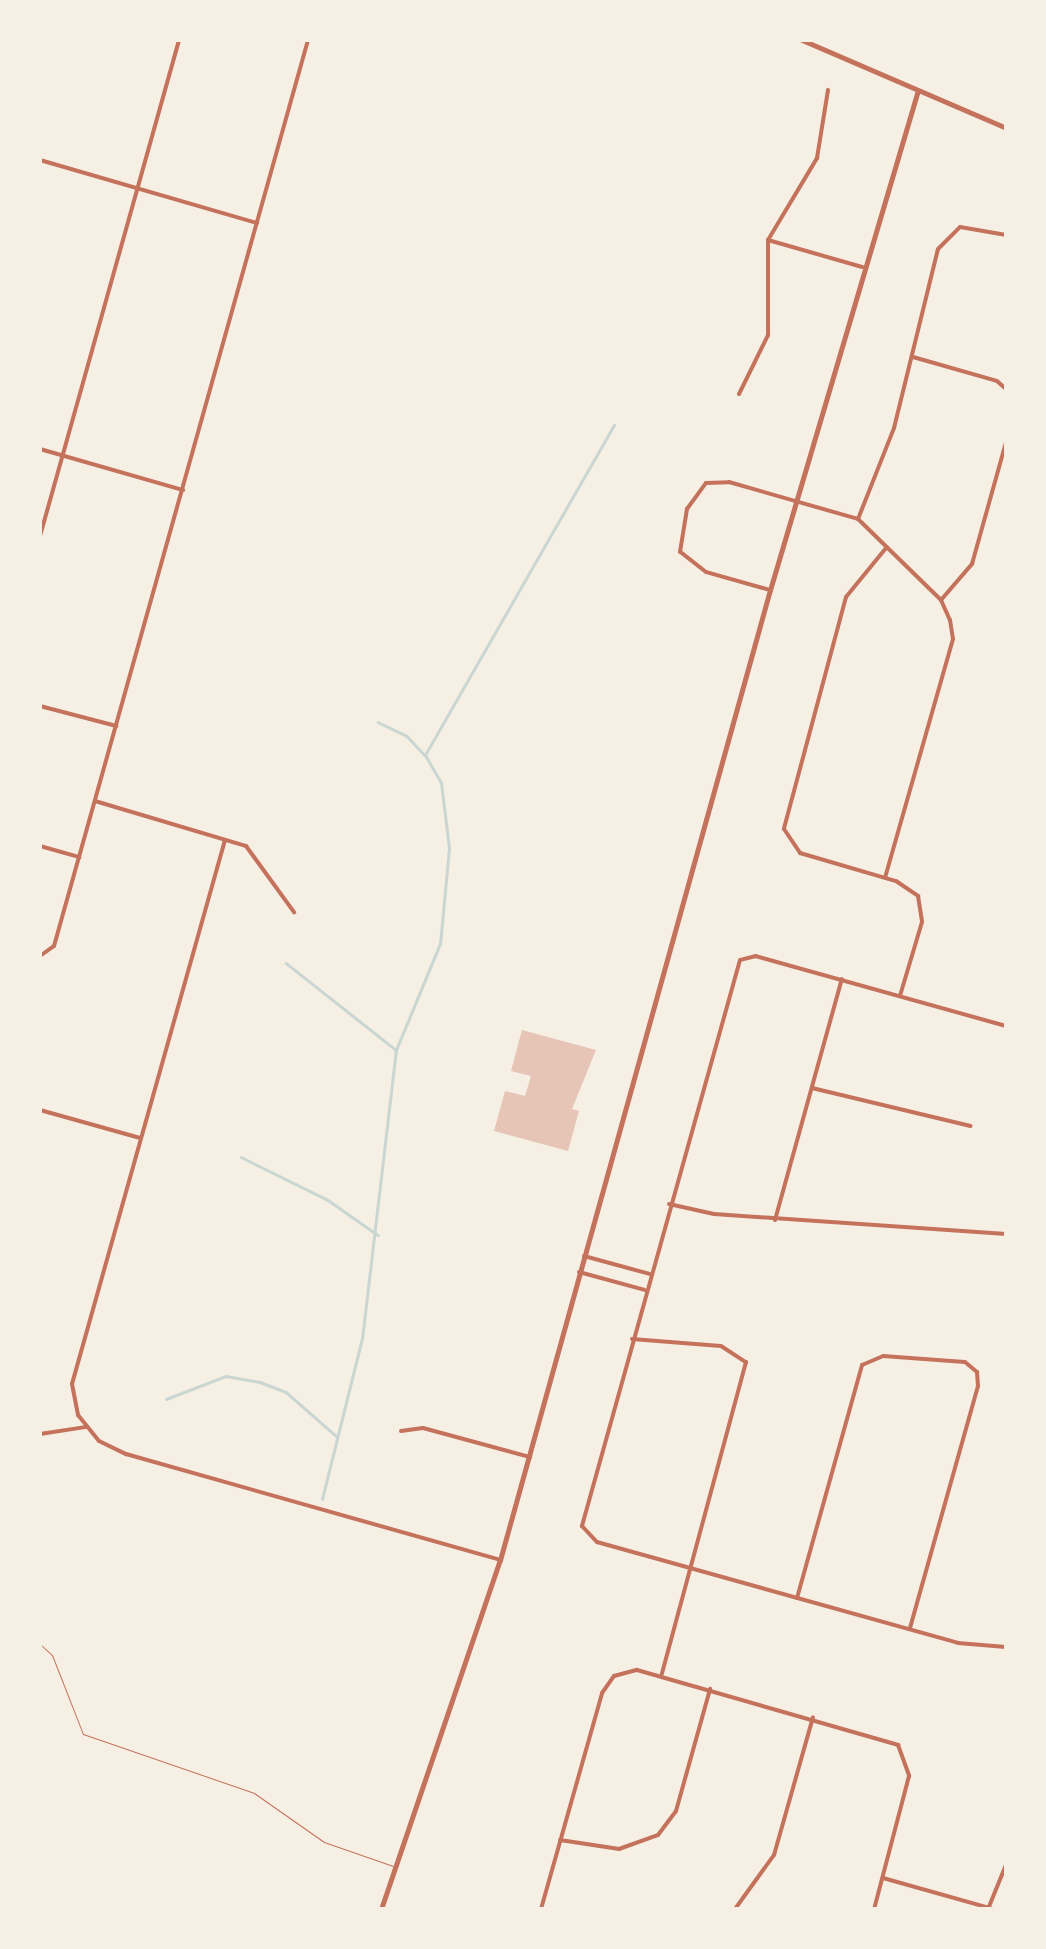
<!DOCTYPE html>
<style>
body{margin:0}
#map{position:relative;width:1046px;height:1949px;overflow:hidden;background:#f6efe4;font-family:"Archivo Narrow",sans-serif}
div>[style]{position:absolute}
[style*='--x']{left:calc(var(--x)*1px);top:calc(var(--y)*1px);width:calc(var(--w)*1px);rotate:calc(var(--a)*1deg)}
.stream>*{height:2.5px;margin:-1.25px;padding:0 1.25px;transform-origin:1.25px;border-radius:1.25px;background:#c9d6d2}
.building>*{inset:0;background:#e6c5b7}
.service>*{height:1px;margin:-0.5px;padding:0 0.5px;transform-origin:0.5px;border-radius:0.5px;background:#c5725c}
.minor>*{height:4px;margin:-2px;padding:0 2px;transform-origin:2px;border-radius:2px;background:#c5725c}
.tertiary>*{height:5px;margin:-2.5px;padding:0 2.5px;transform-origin:2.5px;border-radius:2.5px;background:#c5725c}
span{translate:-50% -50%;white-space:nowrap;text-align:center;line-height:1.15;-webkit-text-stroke:8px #f6efe4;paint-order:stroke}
.frame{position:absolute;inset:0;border:42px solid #f6efe4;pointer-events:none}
</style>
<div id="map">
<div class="stream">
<i style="--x:378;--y:722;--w:32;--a:26"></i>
<i style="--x:407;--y:736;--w:26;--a:47"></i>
<i style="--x:286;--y:963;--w:139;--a:38.3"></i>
<i style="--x:241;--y:1157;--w:97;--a:26.3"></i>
<i style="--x:328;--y:1200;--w:61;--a:35"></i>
<i style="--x:166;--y:1399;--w:64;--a:-21"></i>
<i style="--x:226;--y:1376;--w:35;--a:10"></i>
<i style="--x:260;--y:1382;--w:28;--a:21"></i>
<i style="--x:286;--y:1392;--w:67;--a:41.3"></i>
<i style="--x:322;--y:1499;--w:165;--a:-76"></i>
<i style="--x:362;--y:1339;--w:291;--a:-83.3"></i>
<i style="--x:396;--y:1050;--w:115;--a:-67.5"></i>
<i style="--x:440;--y:944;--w:96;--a:-84.6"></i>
<i style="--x:449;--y:848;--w:65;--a:-97"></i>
<i style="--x:441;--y:783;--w:32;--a:-120"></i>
<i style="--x:425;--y:755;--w:380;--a:-60.2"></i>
</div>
<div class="building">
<i style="clip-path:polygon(522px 1030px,596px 1050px,572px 1109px,579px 1111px,568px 1151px,494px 1131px,505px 1091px,525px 1096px,531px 1076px,511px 1071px)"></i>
</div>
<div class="service">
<i style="--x:40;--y:1644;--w:16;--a:43"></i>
<i style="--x:52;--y:1655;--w:85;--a:68.6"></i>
<i style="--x:83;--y:1734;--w:181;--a:19"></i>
<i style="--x:254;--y:1793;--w:85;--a:35"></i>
<i style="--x:324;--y:1842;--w:73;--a:19.2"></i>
</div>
<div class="minor">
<i style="--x:40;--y:160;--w:226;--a:16.2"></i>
<i style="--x:768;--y:240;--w:98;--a:16"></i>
<i style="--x:913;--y:357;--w:87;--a:15.9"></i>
<i style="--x:997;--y:381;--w:12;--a:42"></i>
<i style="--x:739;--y:394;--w:66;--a:-63.8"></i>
<i style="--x:768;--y:335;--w:95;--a:-90"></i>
<i style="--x:768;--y:240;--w:96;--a:-59.1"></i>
<i style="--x:817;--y:158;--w:69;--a:-80.8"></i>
<i style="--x:40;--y:449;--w:149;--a:16"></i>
<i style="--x:858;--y:519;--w:98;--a:-68.4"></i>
<i style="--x:894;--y:428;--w:184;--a:-76.2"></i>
<i style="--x:938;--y:249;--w:31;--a:-45"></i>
<i style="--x:960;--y:227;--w:47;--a:9.9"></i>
<i style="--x:40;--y:536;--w:515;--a:-74.34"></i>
<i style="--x:886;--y:548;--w:63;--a:129.2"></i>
<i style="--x:846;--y:597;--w:240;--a:105"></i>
<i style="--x:784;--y:829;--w:29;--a:56"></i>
<i style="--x:800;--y:853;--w:100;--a:16.3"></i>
<i style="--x:896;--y:881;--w:27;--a:34"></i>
<i style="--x:918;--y:896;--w:26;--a:81"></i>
<i style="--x:922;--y:922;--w:77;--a:106.6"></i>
<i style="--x:770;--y:590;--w:66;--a:-164.3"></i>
<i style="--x:706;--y:572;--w:33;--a:-142"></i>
<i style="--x:680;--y:552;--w:44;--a:-80.8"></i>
<i style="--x:687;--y:509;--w:32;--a:-54"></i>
<i style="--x:706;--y:483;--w:23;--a:-2"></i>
<i style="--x:729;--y:482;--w:134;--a:16"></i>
<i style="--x:858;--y:519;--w:116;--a:44.3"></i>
<i style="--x:941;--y:600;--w:22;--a:66"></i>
<i style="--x:950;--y:620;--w:19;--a:81"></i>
<i style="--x:953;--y:639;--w:248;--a:105.9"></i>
<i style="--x:941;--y:600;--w:48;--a:-49.3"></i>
<i style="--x:972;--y:564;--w:127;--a:-74.4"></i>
<i style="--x:40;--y:706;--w:79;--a:14.7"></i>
<i style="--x:95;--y:801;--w:158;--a:16.6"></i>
<i style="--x:246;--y:846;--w:82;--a:54"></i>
<i style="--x:225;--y:840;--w:565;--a:105.71"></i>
<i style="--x:72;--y:1384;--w:32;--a:79"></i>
<i style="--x:78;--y:1415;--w:33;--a:51"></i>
<i style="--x:99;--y:1441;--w:30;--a:26"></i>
<i style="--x:126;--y:1454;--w:389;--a:15.8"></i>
<i style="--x:40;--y:846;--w:41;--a:15.8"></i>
<i style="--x:40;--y:956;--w:17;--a:-36"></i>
<i style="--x:54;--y:946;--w:941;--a:-74.34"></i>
<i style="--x:1006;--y:1026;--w:260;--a:-164.4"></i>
<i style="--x:756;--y:956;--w:16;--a:166"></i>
<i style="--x:740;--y:960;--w:588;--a:105.6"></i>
<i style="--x:582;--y:1526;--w:22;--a:47"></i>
<i style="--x:597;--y:1542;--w:375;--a:15.6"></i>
<i style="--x:958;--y:1643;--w:48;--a:4.8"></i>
<i style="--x:812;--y:1088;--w:163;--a:13.5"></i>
<i style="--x:40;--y:1110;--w:104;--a:15.6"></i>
<i style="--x:669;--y:1204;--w:46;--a:12.5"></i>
<i style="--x:714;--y:1214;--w:293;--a:3.9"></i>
<i style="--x:775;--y:1220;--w:250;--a:-74.5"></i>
<i style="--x:584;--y:1256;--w:68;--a:15.3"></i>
<i style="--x:579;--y:1272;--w:68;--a:15.3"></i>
<i style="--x:632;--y:1339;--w:89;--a:4.5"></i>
<i style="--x:721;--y:1346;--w:30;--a:33"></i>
<i style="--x:746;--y:1362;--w:323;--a:105.1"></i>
<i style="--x:401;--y:1431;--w:22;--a:-8"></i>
<i style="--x:423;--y:1428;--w:111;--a:15.2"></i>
<i style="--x:40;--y:1434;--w:47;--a:-8.7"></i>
<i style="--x:797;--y:1598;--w:242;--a:-74.4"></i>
<i style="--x:862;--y:1365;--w:23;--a:-23"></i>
<i style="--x:883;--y:1356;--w:82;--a:4.2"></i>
<i style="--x:965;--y:1362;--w:16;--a:40"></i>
<i style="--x:977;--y:1372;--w:14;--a:86"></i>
<i style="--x:978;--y:1386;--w:251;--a:105.7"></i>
<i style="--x:560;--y:1840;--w:60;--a:8.7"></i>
<i style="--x:619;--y:1849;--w:41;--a:-19.7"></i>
<i style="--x:658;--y:1835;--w:30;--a:-53"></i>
<i style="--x:676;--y:1811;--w:127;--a:-74.4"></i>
<i style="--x:883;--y:1878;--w:114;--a:15.7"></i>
<i style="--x:541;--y:1909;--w:224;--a:-74.2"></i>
<i style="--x:602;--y:1693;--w:21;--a:-55"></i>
<i style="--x:614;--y:1676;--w:24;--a:-15"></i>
<i style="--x:637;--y:1670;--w:272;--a:16"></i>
<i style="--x:898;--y:1745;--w:33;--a:70"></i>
<i style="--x:909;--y:1776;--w:138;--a:104.7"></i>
<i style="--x:735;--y:1909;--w:67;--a:-54.2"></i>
<i style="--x:774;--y:1855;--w:143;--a:-74.2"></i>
<i style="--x:988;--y:1909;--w:48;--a:-67.8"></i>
</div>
<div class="tertiary">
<i style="--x:802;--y:40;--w:222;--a:23.3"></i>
<i style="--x:381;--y:1909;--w:369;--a:-71.2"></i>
<i style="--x:500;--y:1560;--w:1007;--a:-74.45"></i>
<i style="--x:770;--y:590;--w:521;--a:-73.51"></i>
</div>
<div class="frame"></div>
</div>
